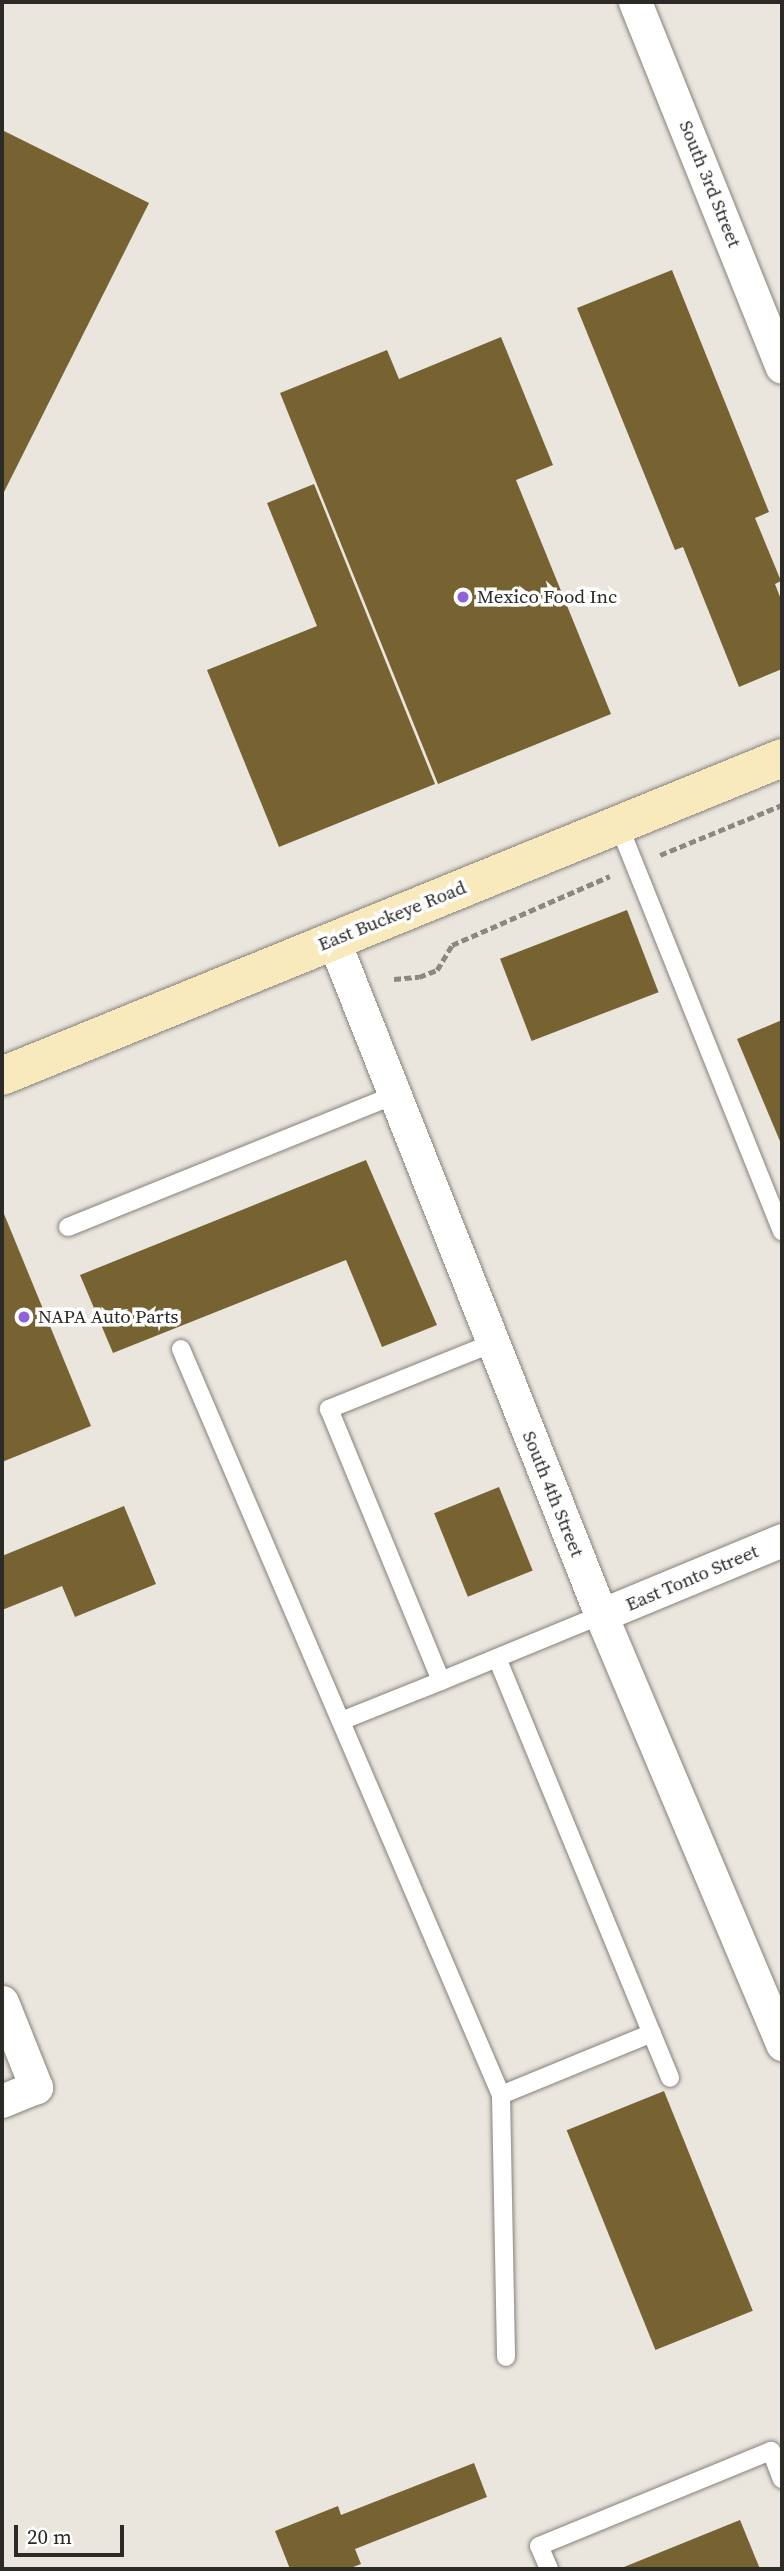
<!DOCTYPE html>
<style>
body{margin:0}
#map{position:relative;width:784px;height:2571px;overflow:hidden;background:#eae6de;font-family:"Source Serif 4",serif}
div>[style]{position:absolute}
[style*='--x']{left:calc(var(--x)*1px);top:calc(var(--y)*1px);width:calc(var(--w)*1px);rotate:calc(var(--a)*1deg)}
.building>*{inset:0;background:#776331;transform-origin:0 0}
.path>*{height:4.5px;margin-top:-2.25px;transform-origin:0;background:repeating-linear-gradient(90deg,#8b8883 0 7px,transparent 0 10.5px)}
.roads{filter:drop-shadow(0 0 2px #86827b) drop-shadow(0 0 2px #86827b)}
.lane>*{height:18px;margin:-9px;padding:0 9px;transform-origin:9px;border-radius:9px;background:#fff}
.street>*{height:33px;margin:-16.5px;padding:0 16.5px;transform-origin:16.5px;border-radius:16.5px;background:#fff}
.secondary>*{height:38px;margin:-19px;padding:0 19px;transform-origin:19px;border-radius:19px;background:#f8eabd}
.dots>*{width:19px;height:19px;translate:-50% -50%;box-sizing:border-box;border:4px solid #fff;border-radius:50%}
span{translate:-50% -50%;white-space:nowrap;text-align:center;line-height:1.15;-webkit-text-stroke:7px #fff;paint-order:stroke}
.street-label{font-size:19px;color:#2c2a27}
.poi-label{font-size:19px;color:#2c2a27}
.left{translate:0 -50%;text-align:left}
.frame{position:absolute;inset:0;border:4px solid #2c2a27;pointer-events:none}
.scale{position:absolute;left:14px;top:2525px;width:110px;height:32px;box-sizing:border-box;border:4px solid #2c2a27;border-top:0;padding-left:9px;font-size:21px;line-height:24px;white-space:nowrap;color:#2c2a27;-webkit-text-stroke:5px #fff;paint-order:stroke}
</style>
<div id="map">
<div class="building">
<i style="clip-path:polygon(2px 130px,149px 203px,2px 496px)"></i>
<i style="clip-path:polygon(672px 270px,769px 512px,755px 518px,781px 581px,775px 584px,782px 602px,782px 669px,739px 687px,683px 547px,675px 550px,577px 308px)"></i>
<i style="clip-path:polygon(501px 337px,553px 465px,516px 480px,611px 714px,438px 784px,280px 393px,387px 350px,399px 379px)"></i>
<i style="clip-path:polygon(314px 484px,435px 784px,279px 847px,207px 670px,317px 626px,267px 503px)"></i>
<i style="left:627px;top:910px;width:88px;height:136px;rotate:69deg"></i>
<i style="clip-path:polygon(782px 1020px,782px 1146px,737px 1039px)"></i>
<i style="clip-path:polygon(366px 1160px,437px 1325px,382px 1347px,346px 1260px,113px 1353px,80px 1275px)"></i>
<i style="clip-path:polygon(2px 1209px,91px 1426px,2px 1462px)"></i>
<i style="left:499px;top:1487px;width:90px;height:70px;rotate:68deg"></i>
<i style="clip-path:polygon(124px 1506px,156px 1584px,75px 1617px,62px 1586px,2px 1610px,2px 1556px)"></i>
<i style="left:664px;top:2091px;width:237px;height:105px;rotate:68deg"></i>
<i style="clip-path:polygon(474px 2463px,487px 2497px,355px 2549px,361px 2564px,348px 2569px,290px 2569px,275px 2531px,338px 2506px,341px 2515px)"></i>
<i style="clip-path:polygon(740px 2520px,760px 2569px,619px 2569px)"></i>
</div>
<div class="path">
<i style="--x:660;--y:855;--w:132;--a:-22.3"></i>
<i style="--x:394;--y:979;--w:25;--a:-5"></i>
<i style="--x:419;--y:977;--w:19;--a:-21"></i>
<i style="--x:437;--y:970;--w:29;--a:-59"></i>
<i style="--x:452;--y:945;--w:172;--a:-23.6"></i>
</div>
<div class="roads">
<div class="lane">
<i style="--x:619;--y:826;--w:437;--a:68.1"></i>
<i style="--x:68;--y:1227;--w:353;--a:-22"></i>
<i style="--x:493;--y:1343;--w:177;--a:158.1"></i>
<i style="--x:329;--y:1409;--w:294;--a:67.6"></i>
<i style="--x:441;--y:1681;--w:173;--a:-22.4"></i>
<i style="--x:181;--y:1349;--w:812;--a:66.78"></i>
<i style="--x:501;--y:2095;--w:262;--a:88.9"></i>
<i style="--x:497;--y:1658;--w:454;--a:67.6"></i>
<i style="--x:341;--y:1721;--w:108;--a:-21.8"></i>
<i style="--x:501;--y:2095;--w:163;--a:-22.3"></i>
<i style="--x:549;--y:2569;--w:25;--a:-113"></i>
<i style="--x:539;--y:2546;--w:251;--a:-22.3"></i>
<i style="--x:771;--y:2451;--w:30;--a:69"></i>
</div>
<div class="street">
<i style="--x:635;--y:2;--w:393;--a:68.1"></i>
<i style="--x:333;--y:939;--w:727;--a:68.37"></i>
<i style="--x:601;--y:1615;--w:466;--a:67.1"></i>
<i style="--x:601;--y:1615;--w:196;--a:-22.5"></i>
<i style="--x:2;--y:2002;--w:92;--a:68.2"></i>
<i style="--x:36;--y:2087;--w:37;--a:158"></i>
</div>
<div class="secondary">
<i style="--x:2;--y:1076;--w:842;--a:-22.18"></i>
</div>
</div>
<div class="dots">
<i style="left:463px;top:597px;background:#8f61db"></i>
<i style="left:24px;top:1317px;background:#8f61db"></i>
</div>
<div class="street-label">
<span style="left:710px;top:184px;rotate:68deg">South 3rd Street</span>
<span style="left:392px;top:916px;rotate:-22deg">East Buckeye Road</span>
<span style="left:553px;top:1494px;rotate:68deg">South 4th Street</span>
<span style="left:692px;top:1578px;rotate:-23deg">East Tonto Street</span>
</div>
<div class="poi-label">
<span class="left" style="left:477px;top:597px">Mexico Food Inc</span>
<span class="left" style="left:38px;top:1317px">NAPA Auto Parts</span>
</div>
<div class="frame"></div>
<div class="scale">20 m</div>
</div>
